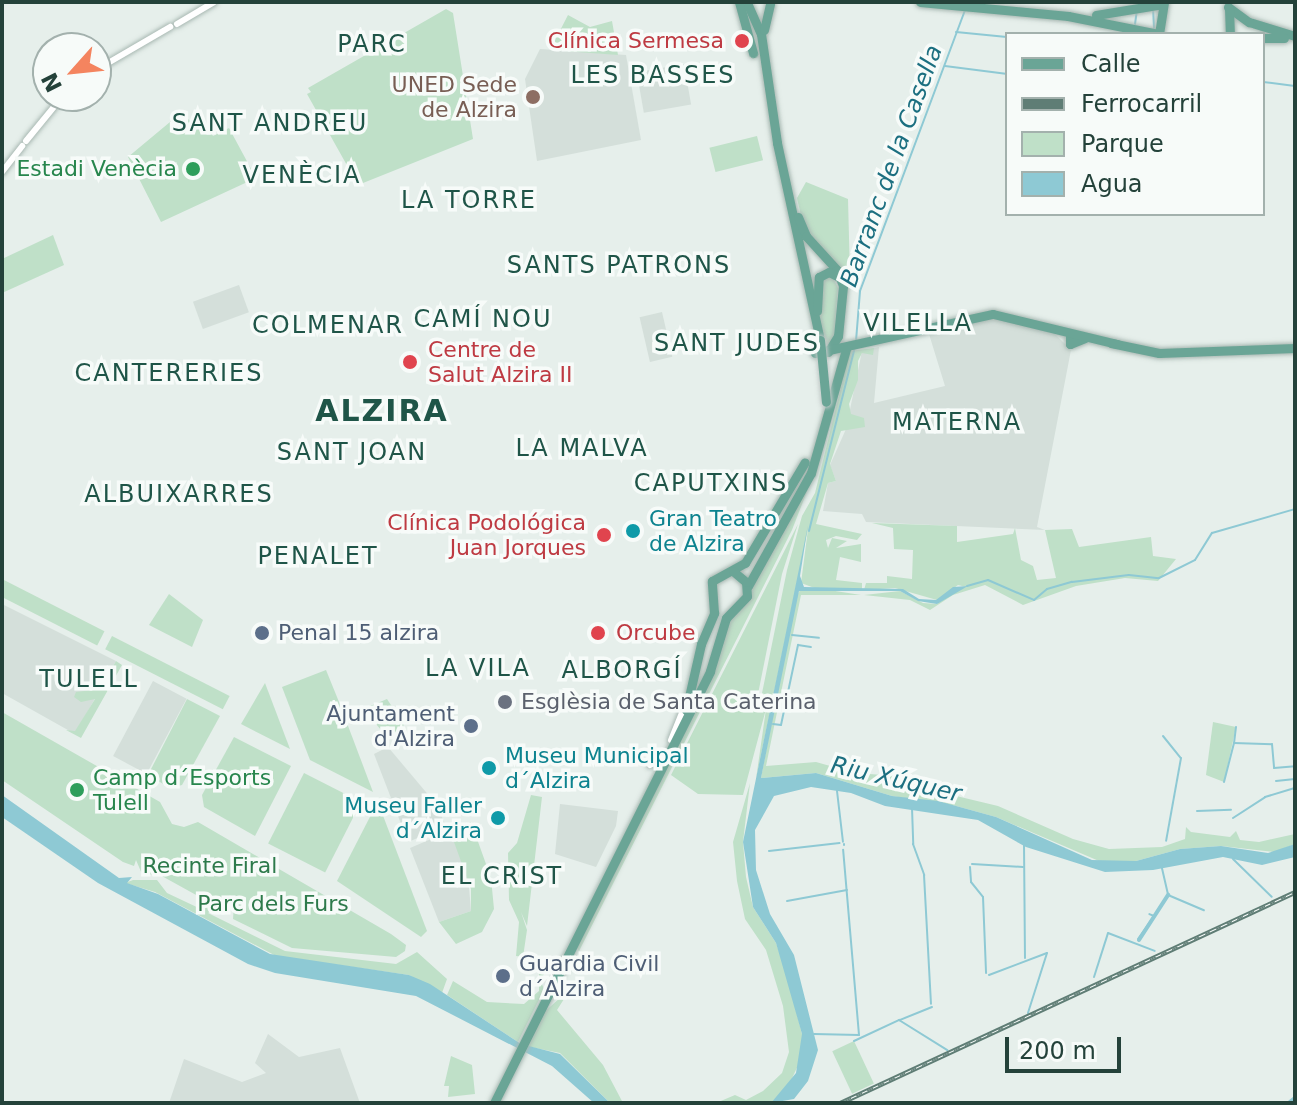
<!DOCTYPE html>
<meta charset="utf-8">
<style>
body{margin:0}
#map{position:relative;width:1297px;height:1105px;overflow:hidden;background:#e6efeb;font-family:"DejaVu Sans",sans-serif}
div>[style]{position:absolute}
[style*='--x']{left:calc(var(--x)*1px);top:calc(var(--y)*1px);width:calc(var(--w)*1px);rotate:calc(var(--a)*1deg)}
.built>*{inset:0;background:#d4dfda;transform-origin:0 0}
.green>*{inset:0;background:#bfe0c8;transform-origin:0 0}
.water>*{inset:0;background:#8ec9d4}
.stream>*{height:2px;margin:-1px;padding:0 1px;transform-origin:1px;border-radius:1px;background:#8ec9d4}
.canal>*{height:4px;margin:-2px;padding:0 2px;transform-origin:2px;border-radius:2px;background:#8ec9d4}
.river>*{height:7px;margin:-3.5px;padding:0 3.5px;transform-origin:3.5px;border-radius:3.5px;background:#8ec9d4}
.roads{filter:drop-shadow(0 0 2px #a8b8b2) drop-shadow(0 0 2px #a8b8b2)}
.minor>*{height:6px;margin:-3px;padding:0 3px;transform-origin:3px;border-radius:3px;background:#fff}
.major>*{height:9px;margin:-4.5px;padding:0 4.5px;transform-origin:4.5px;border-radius:4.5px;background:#6aa596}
.rail>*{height:5px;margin-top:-2.5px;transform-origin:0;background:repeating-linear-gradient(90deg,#f7fbf9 0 6px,#5f7d75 0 12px);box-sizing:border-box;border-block:2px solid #5f7d75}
.bridges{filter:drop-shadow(0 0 2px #c2cac8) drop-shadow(0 0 2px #c2cac8)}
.major-bridge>*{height:9px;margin:-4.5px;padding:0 4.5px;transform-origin:4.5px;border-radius:4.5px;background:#6aa596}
.dots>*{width:22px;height:22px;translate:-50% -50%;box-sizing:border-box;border:4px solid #f7fbf9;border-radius:50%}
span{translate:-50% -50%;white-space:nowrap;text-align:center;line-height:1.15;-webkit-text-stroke:7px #f7fbf9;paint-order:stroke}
.health-label{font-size:22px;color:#be3a42}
.right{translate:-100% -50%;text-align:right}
.left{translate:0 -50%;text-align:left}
.education-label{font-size:22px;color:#785e54}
.leisure-label{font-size:22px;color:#27864d}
.culture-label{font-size:22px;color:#0d838f}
.service-label{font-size:22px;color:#4e5e75}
.worship-label{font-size:22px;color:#5b616d}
.park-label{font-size:22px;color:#2d7a4b}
.neighbourhood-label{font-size:24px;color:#1f5548;letter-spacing:2px}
.water-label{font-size:24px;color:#1c6f80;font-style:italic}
.district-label{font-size:30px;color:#1f5548;font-weight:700;letter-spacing:2px}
.frame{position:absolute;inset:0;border:4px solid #24423a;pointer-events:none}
.legend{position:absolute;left:1005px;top:32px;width:260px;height:184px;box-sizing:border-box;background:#f7fbf9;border:2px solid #a3b1ad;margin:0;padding:10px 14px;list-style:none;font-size:24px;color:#24423a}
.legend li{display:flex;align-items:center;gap:16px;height:40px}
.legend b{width:40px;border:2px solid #a3b1ad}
.north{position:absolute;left:32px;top:32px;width:80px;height:80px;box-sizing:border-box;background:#f7fbf9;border:2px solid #a3b1ad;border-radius:50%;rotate:243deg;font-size:22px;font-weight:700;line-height:32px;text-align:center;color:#24423a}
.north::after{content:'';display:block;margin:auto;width:28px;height:36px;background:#f4845f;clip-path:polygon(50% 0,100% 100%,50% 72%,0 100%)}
.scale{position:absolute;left:1005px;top:1037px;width:116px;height:36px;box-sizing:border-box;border:4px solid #24423a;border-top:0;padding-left:10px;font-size:24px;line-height:28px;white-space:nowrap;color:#24423a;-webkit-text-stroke:6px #f7fbf9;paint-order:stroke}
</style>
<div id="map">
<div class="built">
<i style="clip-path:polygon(540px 49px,626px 55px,641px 140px,537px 161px,525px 79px)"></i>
<i style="left:684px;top:64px;width:41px;height:48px;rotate:80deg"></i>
<i style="left:239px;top:285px;width:29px;height:49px;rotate:70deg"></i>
<i style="left:662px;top:312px;width:46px;height:23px;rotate:77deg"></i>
<i style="clip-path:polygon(994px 318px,1055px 334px,1071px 350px,1037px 527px,1045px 530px,866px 522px,862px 514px,823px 511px,828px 483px,836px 481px,830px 465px,846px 429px,862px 351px,879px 347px,874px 403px,945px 386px,929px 334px)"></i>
<i style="clip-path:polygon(2px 604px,116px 661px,75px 734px,2px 693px)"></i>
<i style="left:153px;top:681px;width:38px;height:85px;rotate:28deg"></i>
<i style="clip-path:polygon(388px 747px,436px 804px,446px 826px,408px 842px,374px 754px)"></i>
<i style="clip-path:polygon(560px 804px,618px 811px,616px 826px,596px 867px,555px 854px)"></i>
<i style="clip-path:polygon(450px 831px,468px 875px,471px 911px,439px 922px,410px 848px)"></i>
<i style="clip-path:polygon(268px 1034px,299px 1057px,340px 1048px,360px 1103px,169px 1103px,184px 1059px,242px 1082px,266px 1073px,255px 1063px)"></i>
</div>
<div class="green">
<i style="clip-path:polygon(446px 9px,453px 13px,473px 139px,358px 185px,307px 94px,311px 92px,308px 88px)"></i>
<i style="clip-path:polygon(568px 15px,590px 27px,612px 21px,618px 55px,550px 50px)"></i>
<i style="clip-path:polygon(182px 112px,196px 128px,206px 124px,213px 136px,229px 128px,256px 178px,161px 222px,128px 157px)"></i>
<i style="left:757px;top:136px;width:25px;height:49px;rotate:76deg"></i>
<i style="clip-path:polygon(806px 182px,848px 199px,850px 276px,844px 276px,815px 245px,802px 220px,797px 198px)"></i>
<i style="clip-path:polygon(53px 235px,64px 265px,2px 293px,2px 259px)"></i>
<i style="clip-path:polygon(825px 276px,833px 278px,838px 288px,834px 338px,825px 350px,818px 307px)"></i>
<i style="clip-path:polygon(874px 348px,873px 355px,862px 353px,858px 361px,858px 380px,849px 404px,851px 414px,864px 418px,865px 427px,841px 431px,830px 464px,836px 481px,828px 483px,816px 524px,862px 534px,857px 540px,836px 536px,826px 540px,828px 548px,832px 538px,847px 541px,836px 548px,861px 544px,861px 562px,840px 557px,836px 580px,862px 583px,862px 590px,829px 590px,861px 595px,801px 595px,766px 766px,816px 762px,855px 773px,897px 776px,927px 789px,998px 806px,1073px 839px,1109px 849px,1162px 847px,1185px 839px,1186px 827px,1191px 832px,1230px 837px,1236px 831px,1240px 840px,1259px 842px,1295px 834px,1295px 844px,1275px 852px,1221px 846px,1180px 849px,1136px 861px,1099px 861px,996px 817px,956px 806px,892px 796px,816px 773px,761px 778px,794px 601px,800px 590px,820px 590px,801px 583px,808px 529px,756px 779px,766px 709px,743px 795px,698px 794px,671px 775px,798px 524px,782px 574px,756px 704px,751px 702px,759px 708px,787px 570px,802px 516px,815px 493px,850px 351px)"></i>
<i style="clip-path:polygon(811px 481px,792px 530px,579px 951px,576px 947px,670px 760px,731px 614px,748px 602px,752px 578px,775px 548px)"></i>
<i style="clip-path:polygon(872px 523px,957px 526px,957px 542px,1013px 534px,1015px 528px,1021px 560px,1033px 566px,1037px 580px,1056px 578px,1045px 530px,1072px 529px,1079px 547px,1151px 537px,1153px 556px,1176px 559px,1158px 581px,1125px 578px,1076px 586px,1023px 605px,985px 585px,953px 595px,930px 610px,910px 600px,864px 595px,900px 591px,923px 603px,937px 604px,951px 591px,966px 587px,958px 585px,937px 600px,895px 588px,864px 590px,866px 583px,887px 583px,887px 576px,912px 579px,913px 550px,894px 549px,893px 528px)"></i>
<i style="left:2px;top:579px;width:115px;height:16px;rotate:27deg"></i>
<i style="clip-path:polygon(169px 594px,203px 620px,192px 647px,149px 625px)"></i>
<i style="left:112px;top:636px;width:132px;height:15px;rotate:27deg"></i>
<i style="clip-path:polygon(116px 661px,122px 665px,81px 738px,66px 730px,75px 731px,95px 699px,81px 702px,74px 697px,76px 692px,100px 689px)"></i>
<i style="clip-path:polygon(326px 670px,339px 702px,373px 792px,310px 760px,282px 687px)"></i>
<i style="clip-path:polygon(265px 683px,290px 749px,241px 724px)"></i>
<i style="clip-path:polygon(187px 699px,220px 716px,182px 785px,170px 788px,148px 775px)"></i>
<i style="clip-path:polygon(387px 699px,404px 725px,388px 738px,363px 709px)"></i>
<i style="clip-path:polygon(2px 712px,160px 802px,172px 824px,184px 827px,198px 822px,391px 934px,406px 945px,405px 951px,396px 957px,292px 948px,233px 919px,234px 905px,216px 906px,160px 875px,142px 874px,136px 860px,134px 866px,123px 862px,2px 780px)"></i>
<i style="clip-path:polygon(1213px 722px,1236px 727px,1224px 782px,1206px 775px)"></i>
<i style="clip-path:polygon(234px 737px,291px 766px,255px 836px,204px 807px,202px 795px)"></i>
<i style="left:304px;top:773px;width:64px;height:79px;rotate:27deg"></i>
<i style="clip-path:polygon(750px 783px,743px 842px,746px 877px,753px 907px,776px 943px,786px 972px,802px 1034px,802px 1057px,787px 1089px,771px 1103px,716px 1103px,735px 1095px,746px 1100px,763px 1091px,782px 1073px,789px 1052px,783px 1006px,766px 950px,745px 919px,737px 881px,733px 842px)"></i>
<i style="clip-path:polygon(531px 795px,542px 797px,527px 926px,521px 912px,527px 930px,523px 957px,516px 956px,519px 922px,509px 900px,508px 853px,517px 843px)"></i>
<i style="clip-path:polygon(374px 809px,382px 813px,427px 931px,421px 937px,337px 881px)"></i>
<i style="clip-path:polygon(471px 822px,491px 878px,494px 909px,482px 932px,456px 944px,439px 922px,471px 911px,471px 889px,450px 831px)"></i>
<i style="clip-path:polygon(133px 880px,157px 880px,167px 893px,203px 910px,199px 904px,215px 909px,208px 913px,285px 951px,396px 964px,417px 952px,447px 979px,442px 993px,409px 975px,276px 956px,155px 892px,125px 883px)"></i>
<i style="clip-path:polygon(539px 963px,548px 964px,541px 981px,544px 990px,518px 1042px,447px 995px,453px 981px,487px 1002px,524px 1004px,539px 991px)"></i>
<i style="clip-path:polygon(571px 988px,557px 1010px,603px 1065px,623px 1103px,610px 1103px,560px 1053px,525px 1046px,541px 1015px)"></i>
<i style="left:854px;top:1041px;width:47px;height:24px;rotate:65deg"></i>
<i style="clip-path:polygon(451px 1056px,472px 1065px,475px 1094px,448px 1097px,449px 1086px,444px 1086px)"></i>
</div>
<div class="water">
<i style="clip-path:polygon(808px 525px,800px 576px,804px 587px,903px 589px,919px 599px,936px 600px,953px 587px,968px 586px,937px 604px,918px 601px,900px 591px,799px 591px,761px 778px,816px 773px,892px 796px,938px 801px,996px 817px,1092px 860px,1136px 861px,1180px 849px,1221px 846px,1268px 853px,1295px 844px,1295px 857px,1262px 865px,1223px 857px,1153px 870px,1105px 872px,1026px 847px,978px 820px,885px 806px,851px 793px,811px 787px,774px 796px,755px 830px,756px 870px,770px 914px,794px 955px,818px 1050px,808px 1081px,794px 1099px,771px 1103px,796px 1073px,802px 1034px,776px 943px,753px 907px,743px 842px)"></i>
<i style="clip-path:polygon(2px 795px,119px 878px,132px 877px,127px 883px,158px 894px,270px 954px,409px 975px,430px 984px,521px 1044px,560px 1054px,610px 1103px,594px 1103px,552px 1066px,416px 996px,275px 973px,248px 964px,98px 883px,2px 817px)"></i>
</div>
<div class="stream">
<i style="--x:1153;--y:8;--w:22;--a:87"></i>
<i style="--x:1135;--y:24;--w:14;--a:-82"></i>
<i style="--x:956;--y:32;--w:51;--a:5.6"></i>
<i style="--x:945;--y:66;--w:63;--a:7.4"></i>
<i style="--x:1263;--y:82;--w:32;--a:7"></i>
<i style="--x:856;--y:341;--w:50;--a:-85.4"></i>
<i style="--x:860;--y:291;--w:300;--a:-69.5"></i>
<i style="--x:809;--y:531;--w:190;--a:-76"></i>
<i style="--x:967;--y:586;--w:22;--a:-16"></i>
<i style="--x:988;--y:580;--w:50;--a:23.5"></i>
<i style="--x:1034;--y:600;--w:17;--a:-40"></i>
<i style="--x:1047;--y:589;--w:26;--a:-16"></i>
<i style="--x:1072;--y:582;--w:57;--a:-7"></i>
<i style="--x:1129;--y:575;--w:30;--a:6"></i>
<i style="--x:1159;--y:578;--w:40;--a:-26.6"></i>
<i style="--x:1195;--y:560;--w:32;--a:-58"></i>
<i style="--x:1212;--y:533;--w:86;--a:-16.1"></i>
<i style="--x:792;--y:635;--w:27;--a:6"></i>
<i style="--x:773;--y:724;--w:8;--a:7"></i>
<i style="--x:781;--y:725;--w:82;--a:-78"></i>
<i style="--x:798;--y:645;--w:13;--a:9"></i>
<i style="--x:1236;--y:727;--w:16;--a:97"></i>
<i style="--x:1234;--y:743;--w:38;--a:2"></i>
<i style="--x:1272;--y:744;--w:24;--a:85"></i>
<i style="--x:1274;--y:768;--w:21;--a:-5"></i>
<i style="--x:1163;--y:736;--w:28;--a:51"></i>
<i style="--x:1181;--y:758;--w:84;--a:100.2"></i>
<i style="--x:1276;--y:781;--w:19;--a:-6"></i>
<i style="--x:1224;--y:782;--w:40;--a:-75.6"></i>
<i style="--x:837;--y:791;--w:51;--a:83.3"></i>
<i style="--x:912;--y:808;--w:36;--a:88"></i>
<i style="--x:913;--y:844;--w:33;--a:70"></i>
<i style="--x:924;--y:875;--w:129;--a:86.9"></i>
<i style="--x:1197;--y:811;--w:34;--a:-2"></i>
<i style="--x:1233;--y:818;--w:38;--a:-33"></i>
<i style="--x:1265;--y:797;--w:31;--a:-17"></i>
<i style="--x:844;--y:844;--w:1;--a:90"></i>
<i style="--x:1024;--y:844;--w:114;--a:89.5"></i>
<i style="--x:769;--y:851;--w:71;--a:-6.4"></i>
<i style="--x:1233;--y:859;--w:54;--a:44.3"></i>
<i style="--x:972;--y:864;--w:51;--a:3.4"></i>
<i style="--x:1161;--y:864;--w:32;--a:77"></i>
<i style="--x:1168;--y:895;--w:39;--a:23"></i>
<i style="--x:970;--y:867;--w:15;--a:86"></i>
<i style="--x:971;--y:882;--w:19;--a:51"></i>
<i style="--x:983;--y:897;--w:76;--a:87.7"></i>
<i style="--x:787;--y:901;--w:61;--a:-10.4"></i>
<i style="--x:1138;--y:939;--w:28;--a:-55"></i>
<i style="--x:1154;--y:916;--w:5;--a:-158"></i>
<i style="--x:989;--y:975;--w:62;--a:-20.8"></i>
<i style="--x:1047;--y:953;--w:63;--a:107.6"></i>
<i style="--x:1094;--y:977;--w:46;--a:-72.3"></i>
<i style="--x:1108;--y:933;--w:50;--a:21"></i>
<i style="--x:932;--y:1007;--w:35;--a:158"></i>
<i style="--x:899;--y:1020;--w:57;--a:32"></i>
<i style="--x:814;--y:1034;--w:45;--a:1.3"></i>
<i style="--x:859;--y:1035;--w:186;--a:-94.9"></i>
<i style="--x:854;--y:1041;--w:50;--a:-25"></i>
</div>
<div class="canal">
<i style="--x:1139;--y:940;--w:54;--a:-57.2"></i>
</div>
<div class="river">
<i style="--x:1290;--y:1103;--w:6;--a:-39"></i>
</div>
<div class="roads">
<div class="minor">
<i style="--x:177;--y:24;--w:43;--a:-30.7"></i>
<i style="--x:96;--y:70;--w:86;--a:-30.2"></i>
<i style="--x:26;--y:141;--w:58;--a:-50.6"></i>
<i style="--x:2;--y:172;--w:33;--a:-52"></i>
<i style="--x:671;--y:740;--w:37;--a:-68"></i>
<i style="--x:650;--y:765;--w:15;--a:-32"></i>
</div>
<div class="major">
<i style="--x:739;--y:2;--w:53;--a:74.6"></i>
<i style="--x:920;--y:2;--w:149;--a:5.4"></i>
<i style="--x:1068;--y:16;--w:92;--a:11.3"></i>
<i style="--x:748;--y:5;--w:32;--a:66"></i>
<i style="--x:761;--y:34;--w:110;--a:81.6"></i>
<i style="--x:777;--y:143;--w:202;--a:77.7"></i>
<i style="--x:1228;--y:7;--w:26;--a:36"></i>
<i style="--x:1249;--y:22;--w:48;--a:16.9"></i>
<i style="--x:1229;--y:8;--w:26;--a:88"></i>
<i style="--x:1096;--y:15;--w:68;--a:-9.3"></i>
<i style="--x:764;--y:30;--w:27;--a:-77"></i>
<i style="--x:1159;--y:34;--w:32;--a:-81"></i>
<i style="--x:1263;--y:38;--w:21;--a:0"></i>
<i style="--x:798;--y:217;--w:21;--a:67"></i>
<i style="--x:806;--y:236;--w:46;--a:47.6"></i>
<i style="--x:837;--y:270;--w:17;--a:69"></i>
<i style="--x:843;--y:286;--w:50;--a:95.7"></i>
<i style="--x:838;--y:336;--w:19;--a:122"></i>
<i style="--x:817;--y:311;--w:34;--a:-87"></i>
<i style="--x:819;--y:277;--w:11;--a:-27"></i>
<i style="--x:829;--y:272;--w:11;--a:27"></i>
<i style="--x:1070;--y:334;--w:10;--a:90"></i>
<i style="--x:1070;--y:344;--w:16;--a:-22"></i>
<i style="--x:1111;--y:343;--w:49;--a:11.8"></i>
<i style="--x:1159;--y:353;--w:136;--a:-2.1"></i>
<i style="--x:815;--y:353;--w:182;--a:-12.4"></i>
<i style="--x:993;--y:314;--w:128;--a:13.6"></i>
<i style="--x:748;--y:586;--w:129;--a:-60.9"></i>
<i style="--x:811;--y:473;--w:129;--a:-74.2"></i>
<i style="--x:686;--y:710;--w:68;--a:-77.2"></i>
<i style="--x:701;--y:644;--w:34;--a:-67"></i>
<i style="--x:714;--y:613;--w:32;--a:-94"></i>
<i style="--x:712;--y:581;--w:38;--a:-29"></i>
<i style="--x:745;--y:563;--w:117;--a:-59.3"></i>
<i style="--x:494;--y:1103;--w:483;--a:-63.4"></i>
<i style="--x:710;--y:671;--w:55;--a:-73.2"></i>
<i style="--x:726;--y:618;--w:30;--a:-46"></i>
<i style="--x:747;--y:596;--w:14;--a:-94"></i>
<i style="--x:746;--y:582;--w:17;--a:-140"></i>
</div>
</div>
<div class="rail">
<i style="--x:840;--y:1103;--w:502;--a:-24.88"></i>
</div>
<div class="bridges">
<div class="major-bridge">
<i style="--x:820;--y:340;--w:62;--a:84.5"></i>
</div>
</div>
<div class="dots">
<i style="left:742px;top:41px;background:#e0444e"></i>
<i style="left:533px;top:97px;background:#8d6e63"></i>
<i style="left:193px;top:169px;background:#2e9e5b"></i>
<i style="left:410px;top:362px;background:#e0444e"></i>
<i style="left:633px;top:531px;background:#0f9aa8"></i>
<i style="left:604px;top:535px;background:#e0444e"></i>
<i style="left:262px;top:633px;background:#5c6f8a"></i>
<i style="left:598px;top:633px;background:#e0444e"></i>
<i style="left:505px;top:702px;background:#6b7280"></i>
<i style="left:471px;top:726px;background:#5c6f8a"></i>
<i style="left:489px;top:768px;background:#0f9aa8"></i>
<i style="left:77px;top:790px;background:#2e9e5b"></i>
<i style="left:498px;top:818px;background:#0f9aa8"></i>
<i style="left:503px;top:976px;background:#5c6f8a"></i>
</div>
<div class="health-label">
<span class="right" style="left:724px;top:41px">Clínica Sermesa</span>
<span class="left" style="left:428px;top:362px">Centre de<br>Salut Alzira II</span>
<span class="right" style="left:586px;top:535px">Clínica Podológica<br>Juan Jorques</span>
<span class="left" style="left:616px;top:633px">Orcube</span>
</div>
<div class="education-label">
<span class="right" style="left:517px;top:97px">UNED Sede<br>de Alzira</span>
</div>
<div class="leisure-label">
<span class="right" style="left:177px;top:169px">Estadi Venècia</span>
<span class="left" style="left:93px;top:790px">Camp d´Esports<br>Tulell</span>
</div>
<div class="culture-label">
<span class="left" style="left:649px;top:531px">Gran Teatro<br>de Alzira</span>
<span class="left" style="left:505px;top:768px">Museu Municipal<br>d´Alzira</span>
<span class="right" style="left:482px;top:818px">Museu Faller<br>d´Alzira</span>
</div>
<div class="service-label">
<span class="left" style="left:278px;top:633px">Penal 15 alzira</span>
<span class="right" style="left:455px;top:726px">Ajuntament<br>d'Alzira</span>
<span class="left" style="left:519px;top:976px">Guardia Civil<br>d´Alzira</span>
</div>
<div class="worship-label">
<span class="left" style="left:521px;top:702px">Esglèsia de Santa Caterina</span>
</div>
<div class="park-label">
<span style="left:210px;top:866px">Recinte Firal</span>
<span style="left:273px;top:904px">Parc dels Furs</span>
</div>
<div class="neighbourhood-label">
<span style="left:372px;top:45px">PARC</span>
<span style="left:653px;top:76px">LES BASSES</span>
<span style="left:270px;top:124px">SANT ANDREU</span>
<span style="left:302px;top:176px">VENÈCIA</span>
<span style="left:469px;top:201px">LA TORRE</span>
<span style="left:619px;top:266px">SANTS PATRONS</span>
<span style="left:483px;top:320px">CAMÍ NOU</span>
<span style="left:918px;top:324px">VILELLA</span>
<span style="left:328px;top:326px">COLMENAR</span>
<span style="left:737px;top:344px">SANT JUDES</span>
<span style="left:169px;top:374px">CANTERERIES</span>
<span style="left:957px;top:423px">MATERNA</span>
<span style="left:582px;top:449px">LA MALVA</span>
<span style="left:352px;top:453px">SANT JOAN</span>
<span style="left:711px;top:484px">CAPUTXINS</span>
<span style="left:179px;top:495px">ALBUIXARRES</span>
<span style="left:318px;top:557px">PENALET</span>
<span style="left:478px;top:669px">LA VILA</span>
<span style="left:622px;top:671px">ALBORGÍ</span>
<span style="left:89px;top:680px">TULELL</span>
<span style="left:502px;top:877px">EL CRIST</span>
</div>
<div class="water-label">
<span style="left:892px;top:166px;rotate:-70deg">Barranc de la Casella</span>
<span style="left:896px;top:780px;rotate:13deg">Riu Xúquer</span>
</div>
<div class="district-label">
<span style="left:382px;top:411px">ALZIRA</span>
</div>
<div class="frame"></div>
<ul class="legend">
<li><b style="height:10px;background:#6aa596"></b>Calle</li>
<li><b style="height:10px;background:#5f7d75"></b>Ferrocarril</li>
<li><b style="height:22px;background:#bfe0c8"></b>Parque</li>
<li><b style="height:22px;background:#8ec9d4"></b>Agua</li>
</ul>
<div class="north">N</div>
<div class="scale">200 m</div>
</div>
